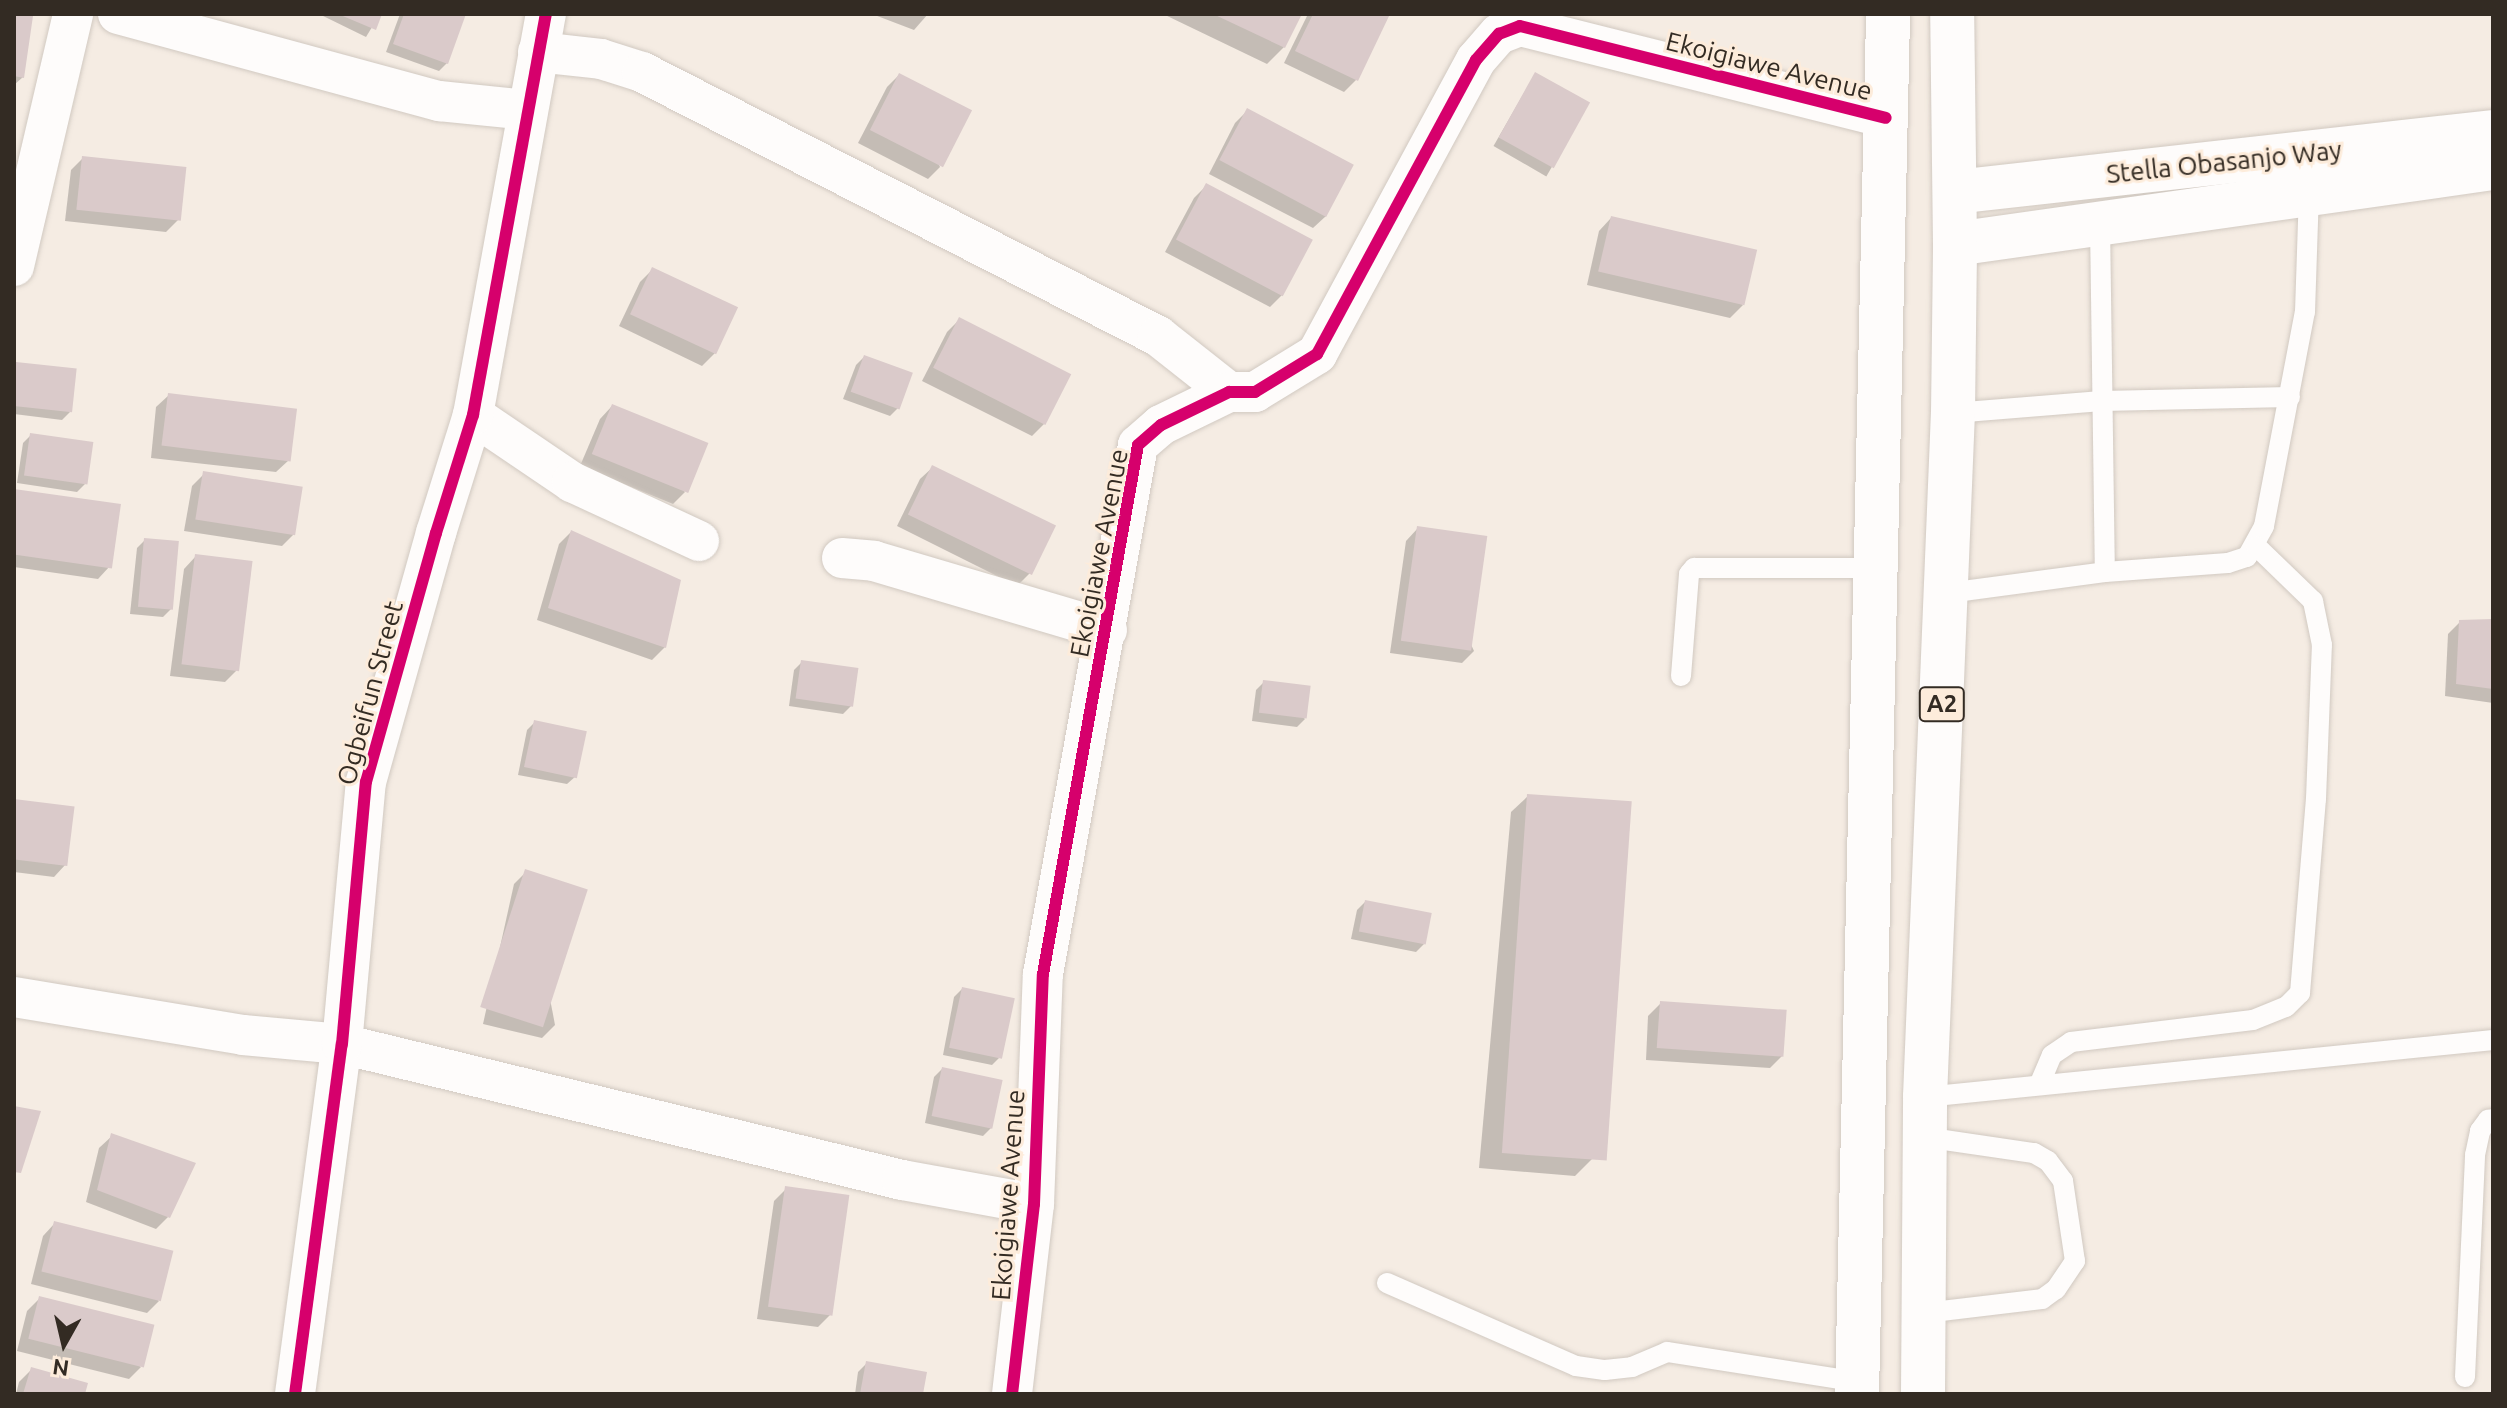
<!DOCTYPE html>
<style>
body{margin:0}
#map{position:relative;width:2507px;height:1408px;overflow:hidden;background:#f5ece3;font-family:Ubuntu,sans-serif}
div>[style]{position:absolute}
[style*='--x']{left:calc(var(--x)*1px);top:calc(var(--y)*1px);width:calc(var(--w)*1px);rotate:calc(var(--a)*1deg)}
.shadow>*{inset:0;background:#0003;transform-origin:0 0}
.building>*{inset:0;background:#dacaca;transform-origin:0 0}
.roads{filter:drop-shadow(0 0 2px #d1c9c1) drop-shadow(0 0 2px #d1c9c1)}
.lane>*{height:20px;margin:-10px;padding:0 10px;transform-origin:10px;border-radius:10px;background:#fefcfb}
.street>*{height:40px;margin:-20px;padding:0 20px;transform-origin:20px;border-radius:20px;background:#fefcfb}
.secondary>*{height:44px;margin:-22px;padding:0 22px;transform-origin:22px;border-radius:22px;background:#fefcfb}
.highway>*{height:44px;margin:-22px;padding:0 22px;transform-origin:22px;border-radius:22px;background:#fefcfb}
.cycleway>*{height:12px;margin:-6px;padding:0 6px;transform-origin:6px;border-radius:6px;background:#d6006c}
span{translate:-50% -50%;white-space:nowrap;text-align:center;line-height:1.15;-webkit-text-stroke:6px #fdecdb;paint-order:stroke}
.shield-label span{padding:2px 6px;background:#fdecdb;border:2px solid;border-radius:6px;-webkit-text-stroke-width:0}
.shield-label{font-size:24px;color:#332b23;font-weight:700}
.street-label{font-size:26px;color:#332b23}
.frame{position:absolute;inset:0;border:16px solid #332b23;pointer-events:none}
.north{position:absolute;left:24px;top:1304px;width:80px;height:80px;-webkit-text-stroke:6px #fdecdb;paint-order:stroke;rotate:188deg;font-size:22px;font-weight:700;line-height:32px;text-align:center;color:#332b23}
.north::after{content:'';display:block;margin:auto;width:28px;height:36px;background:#332b23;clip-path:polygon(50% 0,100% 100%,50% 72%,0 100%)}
</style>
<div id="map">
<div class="shadow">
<i style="clip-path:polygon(319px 14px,380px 14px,366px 37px)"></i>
<i style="clip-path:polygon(400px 14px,464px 14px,447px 63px,439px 71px,386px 52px)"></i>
<i style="clip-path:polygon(872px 14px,928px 14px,914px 30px)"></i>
<i style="clip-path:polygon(1163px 14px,1300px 14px,1284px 47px,1267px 64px)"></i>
<i style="clip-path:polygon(1308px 14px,1388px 14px,1357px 79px,1344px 92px,1284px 63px)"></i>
<i style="clip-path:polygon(14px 16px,23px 77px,14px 85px)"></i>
<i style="left:1535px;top:74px;width:61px;height:83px;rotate:30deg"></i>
<i style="clip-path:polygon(899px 75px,940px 167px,928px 179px,858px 143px,887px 87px)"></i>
<i style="clip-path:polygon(1247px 111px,1326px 216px,1313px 228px,1209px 174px,1235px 123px)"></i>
<i style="clip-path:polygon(83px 158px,178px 220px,166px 232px,65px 221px,71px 170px)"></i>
<i style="clip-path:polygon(1206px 186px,1311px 241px,1282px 295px,1270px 307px,1165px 252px,1194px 198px)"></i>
<i style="clip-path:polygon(1611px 218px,1743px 305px,1730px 318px,1587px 285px,1599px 231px)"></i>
<i style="clip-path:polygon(652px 270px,715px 353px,702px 366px,619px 326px,640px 282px)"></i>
<i style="clip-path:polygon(959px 320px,1045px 423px,1032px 436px,922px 381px,947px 332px)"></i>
<i style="clip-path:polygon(864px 357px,898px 408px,890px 416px,843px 399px,856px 365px)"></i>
<i style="clip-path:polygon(17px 364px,70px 412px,62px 420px,14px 414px,14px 367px)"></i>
<i style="clip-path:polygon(169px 395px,289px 460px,276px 472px,151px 458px,156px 407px)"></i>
<i style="clip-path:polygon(612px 406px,685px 492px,673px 504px,580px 466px,600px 419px)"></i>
<i style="clip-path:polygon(31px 435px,85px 484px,77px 492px,17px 483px,23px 443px)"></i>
<i style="clip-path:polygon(933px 467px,1030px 573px,1017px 586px,897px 526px,920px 479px)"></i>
<i style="clip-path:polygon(204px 474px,294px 534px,282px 546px,184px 531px,192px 486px)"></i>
<i style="clip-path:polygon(14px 491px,110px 566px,98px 579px,14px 567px)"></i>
<i style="clip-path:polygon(1418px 528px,1474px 651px,1462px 663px,1390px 653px,1406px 541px)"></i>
<i style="clip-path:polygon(571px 532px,665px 647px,652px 660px,537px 620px,559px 544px)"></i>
<i style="clip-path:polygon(145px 540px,171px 609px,163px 617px,130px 614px,137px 548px)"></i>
<i style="clip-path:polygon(196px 556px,237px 670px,225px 682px,170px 676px,184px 569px)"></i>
<i style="clip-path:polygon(2493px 621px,2493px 703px,2445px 696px,2448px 634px,2460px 622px)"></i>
<i style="clip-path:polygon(802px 662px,851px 706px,843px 714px,789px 706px,794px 670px)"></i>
<i style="clip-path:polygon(1264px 682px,1305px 719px,1297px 727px,1252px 721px,1256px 690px)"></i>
<i style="clip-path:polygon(535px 722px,576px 776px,567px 784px,518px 775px,527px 730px)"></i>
<i style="clip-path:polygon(1528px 796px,1592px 1159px,1575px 1176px,1479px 1168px,1511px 812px)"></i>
<i style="clip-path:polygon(14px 801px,66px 864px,54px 877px,14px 872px)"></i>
<i style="clip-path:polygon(526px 872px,555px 1025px,542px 1038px,483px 1024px,514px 884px)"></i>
<i style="clip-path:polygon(1365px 902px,1424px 944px,1416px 952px,1351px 939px,1357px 910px)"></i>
<i style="clip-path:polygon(962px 989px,1000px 1057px,992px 1065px,943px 1055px,954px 997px)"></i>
<i style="clip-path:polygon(1661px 1003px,1783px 1055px,1770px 1068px,1646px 1060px,1648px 1016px)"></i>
<i style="clip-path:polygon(942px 1069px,991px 1128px,983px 1136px,925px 1123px,934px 1077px)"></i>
<i style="clip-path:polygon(112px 1136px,169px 1216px,156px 1229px,86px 1202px,99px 1148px)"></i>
<i style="clip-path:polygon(786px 1189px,830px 1315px,818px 1327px,757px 1319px,774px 1201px)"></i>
<i style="clip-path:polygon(55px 1223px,159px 1301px,147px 1313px,31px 1284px,43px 1236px)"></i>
<i style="clip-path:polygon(40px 1298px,141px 1367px,129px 1379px,17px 1351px,27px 1311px)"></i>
<i style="clip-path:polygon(866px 1364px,921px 1394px,855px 1394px,858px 1372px)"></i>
<i style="clip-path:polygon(32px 1369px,82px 1394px,16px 1394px,19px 1382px)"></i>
</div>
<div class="building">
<i style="clip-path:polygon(14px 14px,33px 16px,24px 78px,14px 76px)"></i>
<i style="clip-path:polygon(338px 14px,382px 14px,376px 30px)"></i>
<i style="clip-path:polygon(404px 14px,466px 14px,448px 64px,393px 44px)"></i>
<i style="clip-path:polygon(1213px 14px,1302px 14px,1285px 48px)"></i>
<i style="clip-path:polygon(1313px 14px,1390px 14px,1358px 81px,1295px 51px)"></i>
<i style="left:1535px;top:72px;width:63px;height:75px;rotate:29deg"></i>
<i style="left:899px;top:73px;width:82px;height:64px;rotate:27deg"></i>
<i style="left:1247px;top:108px;width:121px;height:59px;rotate:28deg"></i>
<i style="left:82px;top:156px;width:105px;height:54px;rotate:6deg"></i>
<i style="left:1206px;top:183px;width:121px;height:64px;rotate:28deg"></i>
<i style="left:1611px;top:216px;width:150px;height:57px;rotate:13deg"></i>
<i style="left:652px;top:267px;width:95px;height:52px;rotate:25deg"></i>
<i style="left:959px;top:317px;width:126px;height:57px;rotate:27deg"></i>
<i style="left:864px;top:355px;width:52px;height:39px;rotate:20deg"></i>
<i style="left:16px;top:362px;width:61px;height:44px;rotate:6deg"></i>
<i style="left:168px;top:393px;width:130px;height:53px;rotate:7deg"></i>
<i style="left:612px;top:404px;width:104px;height:54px;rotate:22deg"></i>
<i style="left:30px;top:433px;width:64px;height:43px;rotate:8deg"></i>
<i style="left:932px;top:465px;width:138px;height:55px;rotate:26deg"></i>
<i style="left:203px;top:471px;width:101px;height:49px;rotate:9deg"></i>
<i style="left:14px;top:489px;width:108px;height:65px;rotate:8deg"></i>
<i style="left:1417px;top:526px;width:71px;height:116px;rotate:8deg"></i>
<i style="clip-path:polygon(571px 530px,681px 580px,666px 648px,548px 608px)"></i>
<i style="left:144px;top:538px;width:35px;height:69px;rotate:5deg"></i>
<i style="left:195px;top:554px;width:58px;height:111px;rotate:7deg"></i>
<i style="clip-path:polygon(2493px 619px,2493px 689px,2456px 684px,2459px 620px)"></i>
<i style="left:801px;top:660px;width:58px;height:39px;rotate:8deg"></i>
<i style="left:1263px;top:680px;width:48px;height:33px;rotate:7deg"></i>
<i style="left:534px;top:720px;width:54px;height:48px;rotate:12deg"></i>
<i style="left:1527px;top:794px;width:105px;height:360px;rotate:4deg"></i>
<i style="left:14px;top:799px;width:61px;height:60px;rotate:7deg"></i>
<i style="left:525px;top:869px;width:66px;height:145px;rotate:18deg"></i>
<i style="left:1365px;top:900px;width:68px;height:32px;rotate:11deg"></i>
<i style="left:962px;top:987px;width:54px;height:62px;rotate:12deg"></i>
<i style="left:1660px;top:1001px;width:127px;height:47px;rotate:4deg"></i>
<i style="left:942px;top:1067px;width:62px;height:50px;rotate:12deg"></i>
<i style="clip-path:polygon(14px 1106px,41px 1111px,21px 1173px,14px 1172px)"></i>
<i style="clip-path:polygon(111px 1133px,196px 1163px,170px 1218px,97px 1190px)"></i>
<i style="left:785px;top:1186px;width:65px;height:122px;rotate:8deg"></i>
<i style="left:54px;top:1221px;width:123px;height:52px;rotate:14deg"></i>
<i style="left:39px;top:1296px;width:119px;height:44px;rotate:14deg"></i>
<i style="clip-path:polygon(866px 1361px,927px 1372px,923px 1394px,860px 1394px)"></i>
<i style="clip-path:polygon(31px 1367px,88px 1383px,85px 1394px,23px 1394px)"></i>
</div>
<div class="roads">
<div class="lane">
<i style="--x:2100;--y:223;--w:349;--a:89.2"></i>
<i style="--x:1953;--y:413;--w:149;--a:-4.6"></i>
<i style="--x:2102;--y:401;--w:188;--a:-1.2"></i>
<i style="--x:1948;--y:593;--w:158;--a:-7.6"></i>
<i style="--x:2105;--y:572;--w:123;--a:-4.2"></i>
<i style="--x:2228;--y:563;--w:20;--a:-18"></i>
<i style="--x:2247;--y:557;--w:35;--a:-61"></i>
<i style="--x:2264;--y:526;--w:218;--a:-79.2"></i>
<i style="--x:2305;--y:312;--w:120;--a:-88.1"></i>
<i style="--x:1681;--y:676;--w:102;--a:-85.5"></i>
<i style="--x:1689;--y:574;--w:8;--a:-50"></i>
<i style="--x:1694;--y:568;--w:182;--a:0"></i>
<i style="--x:2040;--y:1083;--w:30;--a:-67"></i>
<i style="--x:2052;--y:1055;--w:23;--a:-34"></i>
<i style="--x:2071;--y:1042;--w:183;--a:-6.9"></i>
<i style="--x:2253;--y:1020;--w:35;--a:-22"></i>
<i style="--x:2286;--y:1007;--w:20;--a:-45"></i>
<i style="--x:2300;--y:993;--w:195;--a:-85.3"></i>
<i style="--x:2316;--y:799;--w:154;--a:-87.8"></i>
<i style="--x:2322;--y:645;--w:45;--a:-101.6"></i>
<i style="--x:2313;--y:601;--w:79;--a:-136"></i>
<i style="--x:1925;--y:1097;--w:571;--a:-5.73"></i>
<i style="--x:1924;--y:1137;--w:111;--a:8.3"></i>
<i style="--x:2034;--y:1153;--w:16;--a:30"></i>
<i style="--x:2048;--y:1161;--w:25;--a:53"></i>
<i style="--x:2063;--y:1181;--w:81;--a:81.5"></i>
<i style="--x:2075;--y:1261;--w:34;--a:124"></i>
<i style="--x:2056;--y:1289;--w:17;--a:144"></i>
<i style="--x:2042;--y:1299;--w:119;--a:173.2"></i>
<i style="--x:1387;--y:1283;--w:206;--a:23.7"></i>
<i style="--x:1576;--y:1366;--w:29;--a:8"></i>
<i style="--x:1605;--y:1370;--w:27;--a:-6"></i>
<i style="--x:1632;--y:1367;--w:38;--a:-23"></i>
<i style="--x:1667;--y:1352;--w:193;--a:8.9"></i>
<i style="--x:2465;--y:1377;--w:222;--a:-87.4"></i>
<i style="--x:2475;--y:1155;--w:25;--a:-78"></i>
<i style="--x:2480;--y:1131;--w:14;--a:-54"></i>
<i style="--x:2488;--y:1120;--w:5;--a:-11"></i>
</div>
<div class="street">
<i style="--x:118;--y:14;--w:333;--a:15.2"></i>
<i style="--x:439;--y:101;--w:88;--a:5.8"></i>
<i style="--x:538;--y:52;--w:63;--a:6.3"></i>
<i style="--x:601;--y:59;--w:43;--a:17.6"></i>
<i style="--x:642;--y:72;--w:580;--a:27.1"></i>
<i style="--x:1158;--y:336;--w:90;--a:38.3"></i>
<i style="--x:14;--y:266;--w:259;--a:-76.8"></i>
<i style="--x:473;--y:415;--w:120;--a:34.1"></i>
<i style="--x:572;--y:482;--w:140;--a:24.9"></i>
<i style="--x:842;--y:558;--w:32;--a:5"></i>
<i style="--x:874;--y:561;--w:243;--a:16.5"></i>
<i style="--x:14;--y:997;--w:232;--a:9.4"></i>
<i style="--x:243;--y:1035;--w:99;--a:5.2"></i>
<i style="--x:342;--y:1044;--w:576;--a:13.65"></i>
<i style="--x:902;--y:1180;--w:134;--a:10.3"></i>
<i style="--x:295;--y:1394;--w:353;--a:-82.4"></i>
<i style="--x:342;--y:1044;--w:263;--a:-84.8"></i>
<i style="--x:366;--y:782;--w:259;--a:-74.3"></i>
<i style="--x:436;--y:533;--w:124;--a:-72.6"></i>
<i style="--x:473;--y:415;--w:408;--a:-79.7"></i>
<i style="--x:1012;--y:1394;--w:191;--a:-83.4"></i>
<i style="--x:1034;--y:1204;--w:230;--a:-87.8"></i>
<i style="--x:1043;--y:974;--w:537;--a:-79.82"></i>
<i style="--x:1138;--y:445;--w:30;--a:-41"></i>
<i style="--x:1161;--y:425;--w:76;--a:-25.9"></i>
<i style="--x:1229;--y:392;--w:26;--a:0"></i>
<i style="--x:1255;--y:392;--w:73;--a:-31.5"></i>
<i style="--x:1317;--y:354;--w:334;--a:-61.6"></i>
<i style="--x:1476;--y:60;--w:35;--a:-49"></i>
<i style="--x:1499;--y:34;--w:22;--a:-21"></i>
<i style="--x:1520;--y:26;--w:377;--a:14.1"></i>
</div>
<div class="secondary">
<i style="--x:1955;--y:192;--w:541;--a:-6.36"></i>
<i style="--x:1955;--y:244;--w:543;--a:-8.04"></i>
</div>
<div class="highway">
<i style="--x:1857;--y:1394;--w:1380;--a:-88.71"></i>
<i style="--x:1923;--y:1394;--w:297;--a:-89.6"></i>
<i style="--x:1925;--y:1097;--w:685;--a:-87.66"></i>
<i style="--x:1953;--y:413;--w:169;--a:-89.3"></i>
<i style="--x:1955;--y:244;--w:230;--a:-90.7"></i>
</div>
</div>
<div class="cycleway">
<i style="--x:295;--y:1394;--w:353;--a:-82.4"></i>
<i style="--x:342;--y:1044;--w:263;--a:-84.8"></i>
<i style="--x:366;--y:782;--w:259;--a:-74.3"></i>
<i style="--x:436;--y:533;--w:124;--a:-72.6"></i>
<i style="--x:473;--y:415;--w:408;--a:-79.7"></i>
<i style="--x:1012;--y:1394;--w:191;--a:-83.4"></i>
<i style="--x:1034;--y:1204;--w:230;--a:-87.8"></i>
<i style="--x:1043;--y:974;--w:537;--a:-79.82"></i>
<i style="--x:1138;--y:445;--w:30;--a:-41"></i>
<i style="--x:1161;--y:425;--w:76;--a:-25.9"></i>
<i style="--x:1229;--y:392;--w:26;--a:0"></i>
<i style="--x:1255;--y:392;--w:73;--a:-31.5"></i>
<i style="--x:1317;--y:354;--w:334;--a:-61.6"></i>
<i style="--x:1476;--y:60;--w:35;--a:-49"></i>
<i style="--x:1499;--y:34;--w:22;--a:-21"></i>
<i style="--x:1520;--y:26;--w:377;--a:14.1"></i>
</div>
<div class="shield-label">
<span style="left:1942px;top:704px">A2</span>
</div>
<div class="street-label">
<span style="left:1769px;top:66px;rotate:14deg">Ekoigiawe Avenue</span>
<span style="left:2224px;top:162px;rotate:-6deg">Stella Obasanjo Way</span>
<span style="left:1099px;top:553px;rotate:-79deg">Ekoigiawe Avenue</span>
<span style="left:370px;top:693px;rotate:-75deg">Ogbeifun Street</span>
<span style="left:1008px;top:1195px;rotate:-86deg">Ekoigiawe Avenue</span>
</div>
<div class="frame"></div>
<div class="north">N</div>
</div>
